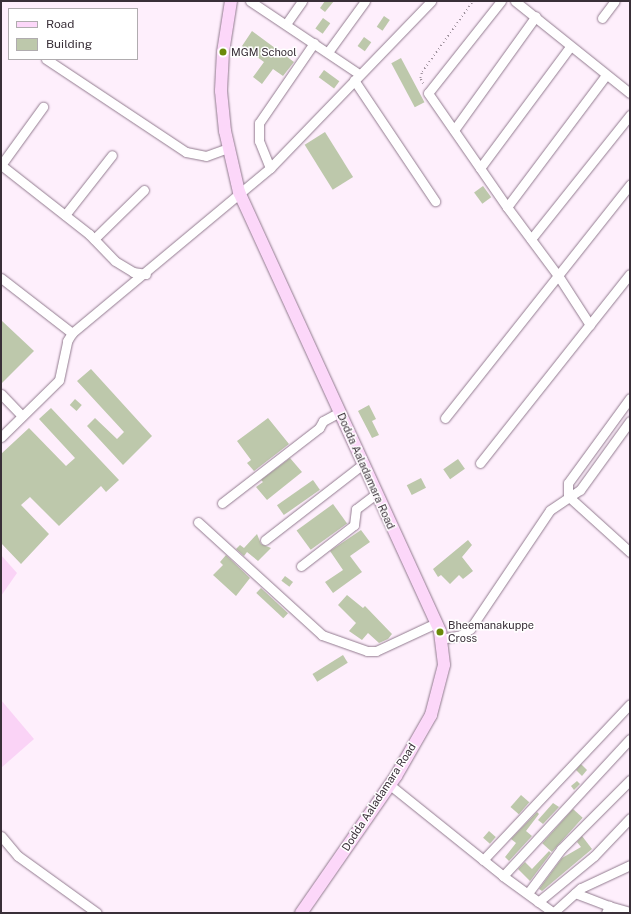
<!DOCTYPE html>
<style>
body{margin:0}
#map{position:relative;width:631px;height:914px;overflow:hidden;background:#feeffc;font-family:"Public Sans",sans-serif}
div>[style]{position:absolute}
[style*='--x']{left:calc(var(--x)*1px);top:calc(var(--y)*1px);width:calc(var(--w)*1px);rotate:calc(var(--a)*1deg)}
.green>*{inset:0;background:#fad3f6}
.building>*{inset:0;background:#bdc8ab;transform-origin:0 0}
.path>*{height:1.5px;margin-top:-0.75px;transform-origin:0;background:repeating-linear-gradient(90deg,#9e919c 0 1px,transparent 0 4px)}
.roads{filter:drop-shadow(0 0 1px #927b8f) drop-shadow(0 0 1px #927b8f)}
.minor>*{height:9px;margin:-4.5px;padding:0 4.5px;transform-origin:4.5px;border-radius:4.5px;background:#fff}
.major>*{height:12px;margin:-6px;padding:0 6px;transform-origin:6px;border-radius:6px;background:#fcd7f9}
.dots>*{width:11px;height:11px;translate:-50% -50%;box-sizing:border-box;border:2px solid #fff;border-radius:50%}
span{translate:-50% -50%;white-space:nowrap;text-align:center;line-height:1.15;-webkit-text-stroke:3px #fff;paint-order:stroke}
.poi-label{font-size:11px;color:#392f38}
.left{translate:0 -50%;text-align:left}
.street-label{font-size:11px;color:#392f38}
.frame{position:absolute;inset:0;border:2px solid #392f38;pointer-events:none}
.legend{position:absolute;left:8px;top:8px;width:130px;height:52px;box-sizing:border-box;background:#fff;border:1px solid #b0acaf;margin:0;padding:5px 7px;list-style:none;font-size:12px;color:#392f38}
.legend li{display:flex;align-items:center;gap:8px;height:20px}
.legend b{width:20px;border:1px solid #b0acaf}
</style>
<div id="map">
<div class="green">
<i style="clip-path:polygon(1px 555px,17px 573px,1px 596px)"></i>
<i style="clip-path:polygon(1px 700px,34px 739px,1px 768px)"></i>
</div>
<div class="building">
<i style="clip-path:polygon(325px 1px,334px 1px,325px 12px,320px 8px)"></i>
<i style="left:384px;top:16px;width:7px;height:13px;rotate:34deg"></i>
<i style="left:323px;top:18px;width:9px;height:13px;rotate:36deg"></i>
<i style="clip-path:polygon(252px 31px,294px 62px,283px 76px,273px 69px,262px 84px,253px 77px,264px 62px,242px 46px)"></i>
<i style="left:364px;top:37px;width:9px;height:11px;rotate:36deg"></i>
<i style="left:401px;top:58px;width:50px;height:11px;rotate:62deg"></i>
<i style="left:324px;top:70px;width:19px;height:9px;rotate:36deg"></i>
<i style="left:325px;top:132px;width:53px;height:24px;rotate:58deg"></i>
<i style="left:483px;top:186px;width:14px;height:11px;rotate:54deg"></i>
<i style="clip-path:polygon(1px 320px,34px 351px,1px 384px)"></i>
<i style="clip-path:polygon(91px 369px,152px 436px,123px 465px,87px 426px,95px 418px,117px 439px,124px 432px,77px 381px)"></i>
<i style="left:75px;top:399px;width:9px;height:8px;rotate:41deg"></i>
<i style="clip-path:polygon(369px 405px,376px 419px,372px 421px,379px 435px,372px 438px,358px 411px)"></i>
<i style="clip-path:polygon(51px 408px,119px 480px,106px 492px,101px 486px,59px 526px,30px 497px,21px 505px,49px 534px,21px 564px,1px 543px,1px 454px,29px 428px,66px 466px,75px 458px,39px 419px)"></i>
<i style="clip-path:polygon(268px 418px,289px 444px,254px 471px,247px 463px,251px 460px,237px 441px)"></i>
<i style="clip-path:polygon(290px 458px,302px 472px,267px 500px,256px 487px,263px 482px,261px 480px)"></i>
<i style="left:458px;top:459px;width:12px;height:18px;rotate:55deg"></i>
<i style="left:421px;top:478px;width:11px;height:16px;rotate:63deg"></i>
<i style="left:313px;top:480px;width:12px;height:44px;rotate:55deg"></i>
<i style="left:333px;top:504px;width:24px;height:45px;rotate:54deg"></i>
<i style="clip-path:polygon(361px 530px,370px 542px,350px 556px,362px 572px,333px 593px,325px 582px,343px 570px,330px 551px)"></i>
<i style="clip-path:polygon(257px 534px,261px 544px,271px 548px,258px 561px,247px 552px,244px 556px,236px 549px,240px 545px,244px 548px)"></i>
<i style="clip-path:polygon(468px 540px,472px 545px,462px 557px,473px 571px,463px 579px,459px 575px,450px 584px,441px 575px,438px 577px,433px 569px)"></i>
<i style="clip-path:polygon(226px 555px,250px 578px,236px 596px,213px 575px,223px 565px,220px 562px)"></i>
<i style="left:285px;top:576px;width:10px;height:6px;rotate:37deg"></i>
<i style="left:261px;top:588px;width:37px;height:7px;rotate:43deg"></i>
<i style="clip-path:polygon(347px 595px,363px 608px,365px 606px,392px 634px,388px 639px,379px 643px,368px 633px,362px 640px,349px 631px,356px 623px,338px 605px)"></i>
<i style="left:343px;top:655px;width:9px;height:36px;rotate:58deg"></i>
<i style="clip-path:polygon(581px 764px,587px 770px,582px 776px,576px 770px)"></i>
<i style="clip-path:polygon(577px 781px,580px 784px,574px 790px,571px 786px)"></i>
<i style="left:521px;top:795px;width:11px;height:16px;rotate:41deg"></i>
<i style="clip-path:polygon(553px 803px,559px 807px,543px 824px,538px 820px)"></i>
<i style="left:573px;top:809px;width:13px;height:46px;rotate:42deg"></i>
<i style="clip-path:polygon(537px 812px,539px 814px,526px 831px,532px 836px,509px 861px,505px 857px,516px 843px,511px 839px)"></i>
<i style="left:489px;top:831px;width:9px;height:9px;rotate:41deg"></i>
<i style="clip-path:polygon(582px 836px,592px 849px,542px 891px,539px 889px,562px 858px,581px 847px,577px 842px)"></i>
<i style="clip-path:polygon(549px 851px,551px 853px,530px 881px,518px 869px,525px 862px,532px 869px)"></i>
</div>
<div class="path">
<i style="--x:423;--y:84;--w:7;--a:-117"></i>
<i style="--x:420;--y:78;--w:6;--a:-72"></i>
<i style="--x:422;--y:72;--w:87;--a:-54.3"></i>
</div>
<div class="roads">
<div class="minor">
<i style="--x:250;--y:1;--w:131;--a:33.8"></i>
<i style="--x:501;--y:1;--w:117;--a:128.4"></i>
<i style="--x:428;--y:93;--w:139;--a:55.3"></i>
<i style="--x:507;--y:207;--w:87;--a:53.4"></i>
<i style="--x:559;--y:277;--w:57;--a:57.1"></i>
<i style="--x:515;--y:1;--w:147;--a:38.7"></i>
<i style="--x:602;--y:18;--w:21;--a:-53"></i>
<i style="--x:286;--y:24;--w:28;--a:-55"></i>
<i style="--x:328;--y:52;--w:63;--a:-54"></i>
<i style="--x:46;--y:59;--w:168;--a:33.6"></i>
<i style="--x:186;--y:152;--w:20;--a:11"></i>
<i style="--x:206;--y:156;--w:23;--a:-20"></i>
<i style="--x:354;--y:80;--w:146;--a:56.2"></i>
<i style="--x:454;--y:130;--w:140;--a:-54.3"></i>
<i style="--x:1;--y:165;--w:112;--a:38.1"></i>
<i style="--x:89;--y:234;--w:37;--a:46"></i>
<i style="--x:115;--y:261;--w:21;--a:31"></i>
<i style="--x:133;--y:272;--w:13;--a:9"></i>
<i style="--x:1;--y:165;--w:72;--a:-54.1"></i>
<i style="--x:270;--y:168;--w:29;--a:-112"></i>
<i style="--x:259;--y:141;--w:18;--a:-90"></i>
<i style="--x:259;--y:123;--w:97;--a:-55.5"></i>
<i style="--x:480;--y:168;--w:151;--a:-53.4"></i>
<i style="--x:507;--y:207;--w:165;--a:-53.1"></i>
<i style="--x:65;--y:215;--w:76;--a:-51.9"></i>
<i style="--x:94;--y:239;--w:70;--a:-44.4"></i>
<i style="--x:531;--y:239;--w:159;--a:-51.4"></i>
<i style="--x:1;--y:278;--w:90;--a:37.8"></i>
<i style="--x:1;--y:394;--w:30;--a:46"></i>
<i style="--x:445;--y:418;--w:298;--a:-51.6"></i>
<i style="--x:1;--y:437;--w:81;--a:-44.5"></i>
<i style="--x:59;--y:380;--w:40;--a:-78"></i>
<i style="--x:67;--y:341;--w:9;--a:-58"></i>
<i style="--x:72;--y:333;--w:258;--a:-39.8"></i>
<i style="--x:270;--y:168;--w:232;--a:-46"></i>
<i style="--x:480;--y:463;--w:241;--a:-51.6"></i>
<i style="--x:568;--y:496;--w:13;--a:-90"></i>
<i style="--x:568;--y:483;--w:105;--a:-53.9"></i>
<i style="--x:568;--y:496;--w:84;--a:42.1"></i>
<i style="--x:222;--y:503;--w:123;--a:-37.7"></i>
<i style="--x:319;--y:428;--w:8;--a:-60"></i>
<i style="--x:323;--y:421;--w:19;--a:-28"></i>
<i style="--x:198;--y:522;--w:168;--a:42.3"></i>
<i style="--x:322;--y:635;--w:48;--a:19.6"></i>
<i style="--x:367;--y:651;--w:9;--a:0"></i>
<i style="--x:376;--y:651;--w:66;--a:-25"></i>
<i style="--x:265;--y:540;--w:124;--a:-37.8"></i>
<i style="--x:301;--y:566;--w:67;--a:-37.7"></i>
<i style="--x:354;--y:525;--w:16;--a:-83"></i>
<i style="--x:356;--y:509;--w:25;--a:-37"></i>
<i style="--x:441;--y:639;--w:20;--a:-11"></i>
<i style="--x:461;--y:635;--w:11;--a:-34"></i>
<i style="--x:470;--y:629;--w:143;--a:-56.1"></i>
<i style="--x:550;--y:510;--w:36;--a:-34"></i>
<i style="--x:580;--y:490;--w:85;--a:-54.1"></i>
<i style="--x:390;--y:785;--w:145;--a:38.8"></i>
<i style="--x:503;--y:876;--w:63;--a:36"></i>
<i style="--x:1;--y:836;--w:26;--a:50"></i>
<i style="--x:18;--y:856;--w:97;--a:35.8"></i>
<i style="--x:483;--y:860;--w:214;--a:-46.7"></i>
<i style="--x:503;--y:876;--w:187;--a:-47.2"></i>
<i style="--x:528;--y:893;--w:55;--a:-53.1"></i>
<i style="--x:561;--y:849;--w:98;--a:-45"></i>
<i style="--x:575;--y:893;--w:36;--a:21"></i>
<i style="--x:538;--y:902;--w:72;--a:-39.4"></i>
<i style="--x:594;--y:856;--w:52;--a:-46.5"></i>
<i style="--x:554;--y:912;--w:36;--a:-42"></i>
<i style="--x:581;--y:888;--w:54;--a:-25.1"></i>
<i style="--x:606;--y:913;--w:8;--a:-67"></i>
<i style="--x:609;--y:906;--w:22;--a:16"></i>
</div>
<div class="major">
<i style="--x:231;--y:1;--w:52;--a:98.9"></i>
<i style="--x:223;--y:52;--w:39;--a:93"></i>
<i style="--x:221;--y:91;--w:40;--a:84.3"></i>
<i style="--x:225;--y:131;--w:63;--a:77.1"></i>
<i style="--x:239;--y:192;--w:484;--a:65.4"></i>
<i style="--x:440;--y:632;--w:33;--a:83"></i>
<i style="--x:444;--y:665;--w:52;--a:104.6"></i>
<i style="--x:431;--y:715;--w:70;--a:119.8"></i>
<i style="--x:396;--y:776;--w:167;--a:124.7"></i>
</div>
</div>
<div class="dots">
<i style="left:223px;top:52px;background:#6a8a0a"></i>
<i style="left:440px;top:632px;background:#6a8a0a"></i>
</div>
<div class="poi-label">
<span class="left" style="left:231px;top:52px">MGM School</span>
<span class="left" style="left:448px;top:632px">Bheemanakuppe<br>Cross</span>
</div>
<div class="street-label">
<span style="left:366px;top:471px;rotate:66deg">Dodda Aaladamara Road</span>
<span style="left:379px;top:797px;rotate:-57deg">Dodda Aaladamara Road</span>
</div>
<div class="frame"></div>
<ul class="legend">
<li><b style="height:5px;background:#fcd7f9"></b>Road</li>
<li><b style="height:11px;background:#bdc8ab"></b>Building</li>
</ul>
</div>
